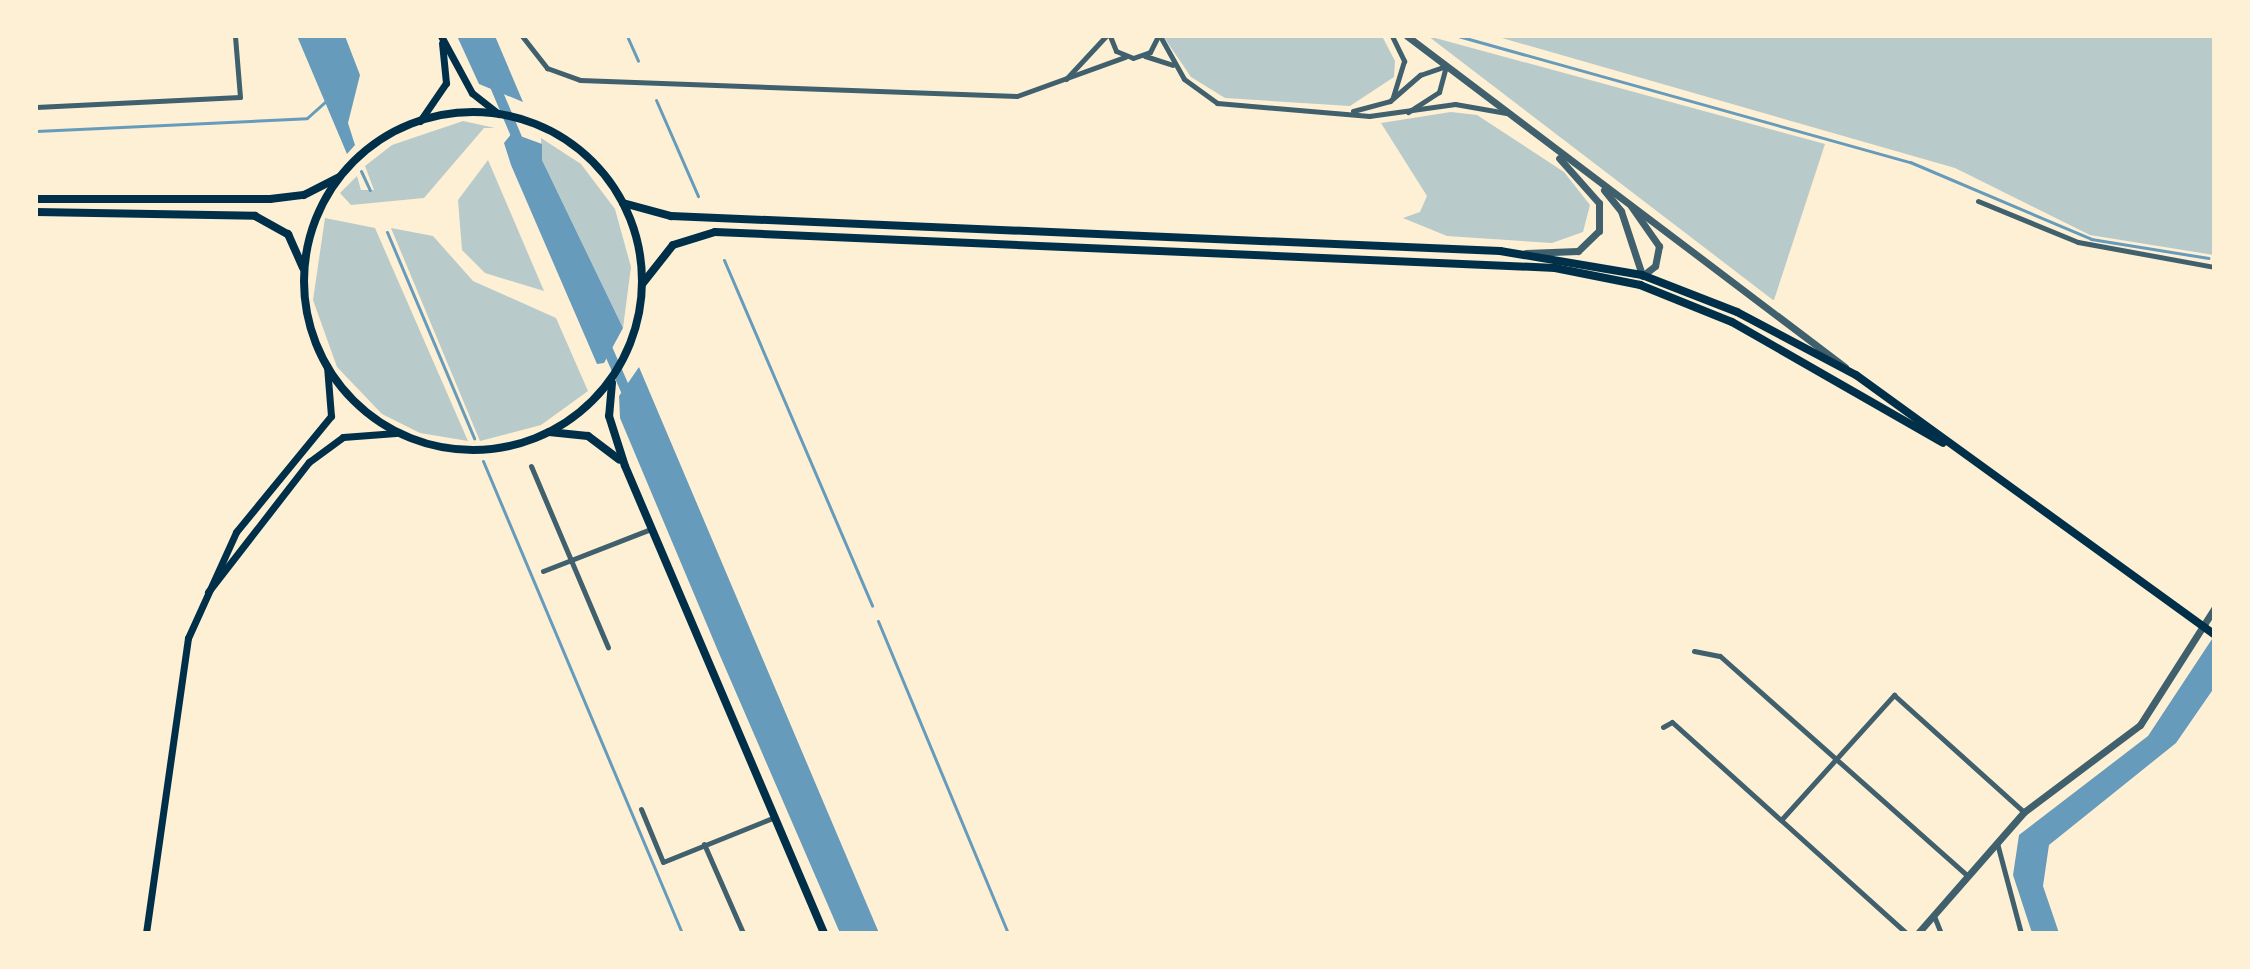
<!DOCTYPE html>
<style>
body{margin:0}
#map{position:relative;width:2250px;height:969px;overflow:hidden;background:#fdf0d5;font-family:Quicksand,sans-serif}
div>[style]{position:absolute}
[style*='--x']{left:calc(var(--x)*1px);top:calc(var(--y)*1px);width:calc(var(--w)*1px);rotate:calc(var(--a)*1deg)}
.green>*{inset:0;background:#b9caca}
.water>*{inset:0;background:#669bbc}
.stream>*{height:3px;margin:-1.5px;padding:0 1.5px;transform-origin:1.5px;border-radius:1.5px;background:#669bbc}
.canal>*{height:10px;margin:-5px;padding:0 5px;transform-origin:5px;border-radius:5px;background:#669bbc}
.minor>*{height:5px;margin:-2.5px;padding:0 2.5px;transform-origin:2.5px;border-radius:2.5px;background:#3f606c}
.tertiary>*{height:7px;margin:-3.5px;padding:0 3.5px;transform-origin:3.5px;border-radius:3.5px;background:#3f606c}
.secondary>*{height:7px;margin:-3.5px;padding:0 3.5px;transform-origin:3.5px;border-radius:3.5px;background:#003049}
.primary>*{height:8px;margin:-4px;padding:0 4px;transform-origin:4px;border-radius:4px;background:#003049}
.primary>.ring{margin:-4px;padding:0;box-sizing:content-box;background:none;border:8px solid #003049;border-radius:50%}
span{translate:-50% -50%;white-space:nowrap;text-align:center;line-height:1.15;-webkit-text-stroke:8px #fdf0d5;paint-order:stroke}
.frame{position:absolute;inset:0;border:38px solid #fdf0d5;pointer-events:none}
</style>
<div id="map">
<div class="green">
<i style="clip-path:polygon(1163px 36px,1382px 36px,1395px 61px,1394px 77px,1350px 106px,1225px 98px,1191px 77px)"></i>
<i style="clip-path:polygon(1428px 36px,1825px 144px,1774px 300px,1773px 300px)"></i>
<i style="clip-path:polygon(1495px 36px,2214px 36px,2214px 255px,2090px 235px,1955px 168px)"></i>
<i style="clip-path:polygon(1451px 112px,1477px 115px,1564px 172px,1590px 205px,1583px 232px,1552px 243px,1447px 236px,1403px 218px,1420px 212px,1427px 196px,1381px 123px)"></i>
<i style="clip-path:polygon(463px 121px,495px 128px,484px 128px,424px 198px,351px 205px,340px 193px,357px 176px,361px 190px,374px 190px,365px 166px,392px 145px)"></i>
<i style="clip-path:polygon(541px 138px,581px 164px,615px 209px,631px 267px,623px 328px,542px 160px)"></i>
<i style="clip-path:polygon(488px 160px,544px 291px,485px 273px,462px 250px,458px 200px)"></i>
<i style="clip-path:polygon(325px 218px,375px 228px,468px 441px,420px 433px,382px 414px,337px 367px,313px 300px)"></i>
<i style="clip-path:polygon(391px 228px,433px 236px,473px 281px,556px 318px,588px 391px,541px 425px,480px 441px)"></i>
</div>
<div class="water">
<i style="clip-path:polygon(297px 36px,345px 36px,360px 75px,348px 123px,355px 145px,347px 154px)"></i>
<i style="clip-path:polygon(457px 36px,495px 36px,523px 102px,479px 84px)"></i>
<i style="clip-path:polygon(512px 133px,542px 144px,542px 160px,623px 328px,604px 363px,597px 364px,511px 165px,504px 143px)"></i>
<i style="clip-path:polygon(639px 367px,817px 787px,879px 933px,840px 933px,718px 651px,620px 418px,619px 396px)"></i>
<i style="clip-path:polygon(2214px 636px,2214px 688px,2176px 743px,2049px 845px,2043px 886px,2059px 933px,2032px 933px,2013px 875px,2019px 835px,2148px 736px)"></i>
</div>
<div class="stream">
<i style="--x:627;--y:36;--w:27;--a:66"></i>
<i style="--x:1458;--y:36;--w:469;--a:15.6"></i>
<i style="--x:1910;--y:162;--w:197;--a:23"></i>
<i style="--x:2091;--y:239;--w:119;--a:9.2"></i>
<i style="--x:656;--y:100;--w:105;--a:66.4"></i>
<i style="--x:36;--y:131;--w:271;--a:-2.7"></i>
<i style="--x:307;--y:118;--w:28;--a:-42"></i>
<i style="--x:361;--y:171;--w:21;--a:65"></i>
<i style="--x:387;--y:232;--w:224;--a:67.1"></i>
<i style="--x:724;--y:260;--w:376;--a:66.8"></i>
<i style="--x:483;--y:461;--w:512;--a:67.14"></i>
<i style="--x:878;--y:621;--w:338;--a:67.4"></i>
</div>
<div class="canal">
<i style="--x:495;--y:86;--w:64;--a:67"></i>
<i style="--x:605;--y:343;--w:60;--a:66.4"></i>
</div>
<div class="minor">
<i style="--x:522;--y:36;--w:41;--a:52"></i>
<i style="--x:547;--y:68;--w:35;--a:20"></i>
<i style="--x:580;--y:80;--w:437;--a:2.1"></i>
<i style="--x:1017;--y:96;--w:115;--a:-19.9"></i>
<i style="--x:1110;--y:36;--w:16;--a:68"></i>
<i style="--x:1116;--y:51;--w:18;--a:22"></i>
<i style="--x:1133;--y:58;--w:18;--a:-19"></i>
<i style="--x:1150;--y:52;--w:18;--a:-63"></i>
<i style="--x:1160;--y:36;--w:49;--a:60.8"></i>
<i style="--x:1184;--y:79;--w:41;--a:36"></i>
<i style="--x:1217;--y:103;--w:153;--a:4.9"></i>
<i style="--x:1369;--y:116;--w:87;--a:-7.9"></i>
<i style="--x:1455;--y:104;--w:52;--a:10"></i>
<i style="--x:1392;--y:36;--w:28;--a:64"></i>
<i style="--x:1404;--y:61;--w:38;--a:107"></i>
<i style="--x:1145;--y:56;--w:29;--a:18"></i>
<i style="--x:1066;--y:79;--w:59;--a:-47.1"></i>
<i style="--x:36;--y:107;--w:204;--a:-2.8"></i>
<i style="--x:240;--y:97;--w:61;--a:-94.7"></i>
<i style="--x:1353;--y:111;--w:38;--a:-15"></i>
<i style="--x:1390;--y:101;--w:40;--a:-41"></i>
<i style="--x:1420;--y:75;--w:28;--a:-19"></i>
<i style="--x:1446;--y:66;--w:27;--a:105"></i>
<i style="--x:1439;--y:92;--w:37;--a:147"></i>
<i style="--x:1978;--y:201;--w:108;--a:22.3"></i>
<i style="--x:2078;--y:242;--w:138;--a:10.4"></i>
<i style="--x:531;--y:466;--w:197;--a:67"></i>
<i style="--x:543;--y:571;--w:116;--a:-21.3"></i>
<i style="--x:1694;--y:651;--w:26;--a:11"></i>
<i style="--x:1720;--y:656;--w:332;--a:41.6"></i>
<i style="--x:1663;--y:727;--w:10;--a:-29"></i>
<i style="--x:1672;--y:722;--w:315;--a:42"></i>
<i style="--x:641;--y:809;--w:57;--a:67.5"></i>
<i style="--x:663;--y:862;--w:121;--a:-21.9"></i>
<i style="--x:1781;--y:820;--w:169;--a:-47.9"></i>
<i style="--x:1894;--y:695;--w:175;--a:42"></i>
<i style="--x:1997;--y:843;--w:93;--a:75.1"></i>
<i style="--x:704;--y:844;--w:97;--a:66.3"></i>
<i style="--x:1934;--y:916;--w:18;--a:68"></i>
</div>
<div class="tertiary">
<i style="--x:1407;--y:36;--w:549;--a:37.08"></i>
<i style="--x:1604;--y:190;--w:27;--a:51"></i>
<i style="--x:1621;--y:211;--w:67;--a:71.8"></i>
<i style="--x:1631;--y:206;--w:49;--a:55"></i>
<i style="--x:1659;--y:246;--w:20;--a:101"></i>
<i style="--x:1655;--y:266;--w:16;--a:142"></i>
<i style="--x:1526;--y:253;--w:52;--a:-2.2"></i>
<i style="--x:1578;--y:251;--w:29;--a:-44"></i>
<i style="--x:1599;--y:231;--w:28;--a:-90"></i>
<i style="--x:1599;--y:203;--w:60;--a:-131.6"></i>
<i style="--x:1918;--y:933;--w:161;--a:-48.8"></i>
<i style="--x:2024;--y:812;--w:145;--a:-36.9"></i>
<i style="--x:2140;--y:725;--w:138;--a:-57.5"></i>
</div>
<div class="secondary">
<i style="--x:441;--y:36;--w:65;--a:61.5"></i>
<i style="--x:472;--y:93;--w:34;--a:38"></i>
<i style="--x:420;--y:121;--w:46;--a:-55.6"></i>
<i style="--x:446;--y:83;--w:40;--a:-95.7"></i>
<i style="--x:208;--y:592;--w:165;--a:-52.2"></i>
<i style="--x:309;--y:462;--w:42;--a:-36.3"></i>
<i style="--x:343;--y:437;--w:53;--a:-4.3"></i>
<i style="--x:146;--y:933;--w:298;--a:-81.9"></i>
<i style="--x:188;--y:638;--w:116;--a:-65.6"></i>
<i style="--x:236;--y:532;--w:150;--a:-50.7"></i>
<i style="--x:331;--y:416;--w:50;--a:-94.6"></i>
</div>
<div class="primary">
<i class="ring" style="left:304px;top:112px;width:330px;height:330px"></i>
<i style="--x:36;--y:199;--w:234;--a:0"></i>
<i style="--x:270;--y:199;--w:34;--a:-7"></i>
<i style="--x:304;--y:195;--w:39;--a:-27"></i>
<i style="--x:623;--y:203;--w:50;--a:15.2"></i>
<i style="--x:671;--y:216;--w:830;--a:2.42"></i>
<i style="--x:1500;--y:251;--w:144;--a:9.6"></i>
<i style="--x:1642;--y:275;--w:102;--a:21.3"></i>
<i style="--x:1737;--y:312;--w:135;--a:27.9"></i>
<i style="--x:1856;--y:375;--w:442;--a:35.9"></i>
<i style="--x:36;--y:212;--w:219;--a:1"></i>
<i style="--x:255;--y:216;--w:38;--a:29"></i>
<i style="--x:288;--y:234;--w:37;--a:66"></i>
<i style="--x:643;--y:283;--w:48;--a:-51.7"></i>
<i style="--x:673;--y:245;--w:44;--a:-17.2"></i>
<i style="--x:715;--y:232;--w:841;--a:2.45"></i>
<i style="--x:1555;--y:268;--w:87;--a:11.3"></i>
<i style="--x:1640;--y:285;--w:99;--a:21.9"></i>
<i style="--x:1732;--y:322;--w:243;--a:29.8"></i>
<i style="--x:612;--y:383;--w:33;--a:95"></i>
<i style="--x:609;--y:416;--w:52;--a:72.3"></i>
<i style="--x:625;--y:466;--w:508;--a:66.92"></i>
<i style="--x:549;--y:432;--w:39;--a:6"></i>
<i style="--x:588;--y:436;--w:39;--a:37"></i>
</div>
<div class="frame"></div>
</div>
